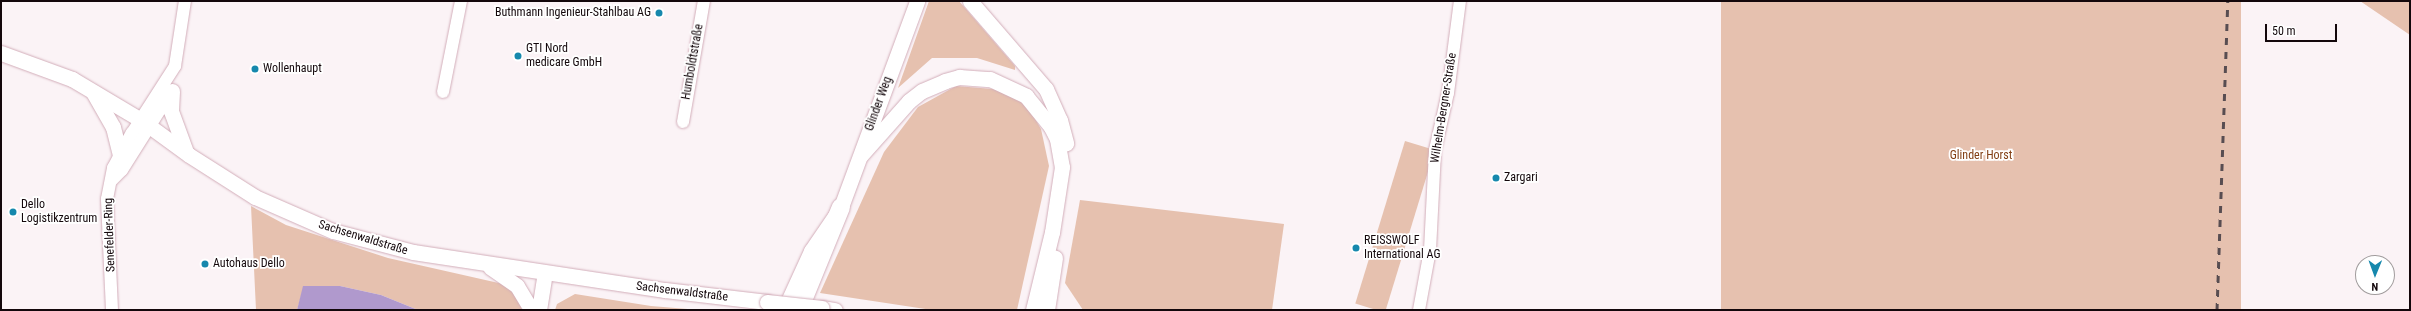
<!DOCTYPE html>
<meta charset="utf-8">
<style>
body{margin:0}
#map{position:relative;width:2411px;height:311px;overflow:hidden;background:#fbf3f6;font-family:"Roboto Condensed",sans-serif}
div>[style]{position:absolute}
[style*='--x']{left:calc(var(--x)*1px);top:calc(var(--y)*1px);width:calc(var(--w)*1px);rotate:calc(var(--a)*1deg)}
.green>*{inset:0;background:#e6c1af;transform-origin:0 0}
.water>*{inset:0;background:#b099cd}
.roads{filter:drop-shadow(0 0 1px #d2adb9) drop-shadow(0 0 1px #d2adb9)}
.minor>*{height:12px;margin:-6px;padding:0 6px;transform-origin:6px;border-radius:6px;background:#fff}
.major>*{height:15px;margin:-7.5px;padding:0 7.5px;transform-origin:7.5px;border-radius:7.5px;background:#fff}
.highway>*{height:18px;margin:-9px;padding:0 9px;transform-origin:9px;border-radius:9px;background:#fff}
.rail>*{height:3px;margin-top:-1.5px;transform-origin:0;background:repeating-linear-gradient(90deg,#584d51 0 7px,transparent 0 14px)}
.bridges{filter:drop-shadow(0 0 1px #d2adb9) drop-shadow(0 0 1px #d2adb9)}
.major-bridge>*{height:15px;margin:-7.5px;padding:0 7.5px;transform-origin:7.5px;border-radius:7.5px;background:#fff}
.dots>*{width:11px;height:11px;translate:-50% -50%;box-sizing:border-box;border:2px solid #fff;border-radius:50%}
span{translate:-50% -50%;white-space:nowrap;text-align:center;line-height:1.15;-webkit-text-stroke:3.5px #fff;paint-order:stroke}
.poi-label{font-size:12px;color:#13070b}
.right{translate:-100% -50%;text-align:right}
.left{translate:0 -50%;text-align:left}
.street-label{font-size:12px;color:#13070b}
.park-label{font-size:12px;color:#823e13}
.frame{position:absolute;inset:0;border:2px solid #13070b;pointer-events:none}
.north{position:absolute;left:2355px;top:255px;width:40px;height:40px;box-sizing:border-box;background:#fff;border:1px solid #a19c9d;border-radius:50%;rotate:181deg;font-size:11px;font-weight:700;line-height:16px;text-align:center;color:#13070b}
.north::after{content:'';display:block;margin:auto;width:14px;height:18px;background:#1688ad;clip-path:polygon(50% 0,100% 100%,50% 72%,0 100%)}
.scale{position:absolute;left:2265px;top:24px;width:72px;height:18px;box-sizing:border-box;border:2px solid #13070b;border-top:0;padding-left:5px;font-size:12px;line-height:14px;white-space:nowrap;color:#13070b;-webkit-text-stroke:3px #fff;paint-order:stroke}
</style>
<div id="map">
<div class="green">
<i style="clip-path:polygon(929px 1px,959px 1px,1015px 66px,1015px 70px,977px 58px,932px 58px,898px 88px)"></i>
<i style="left:1721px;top:1px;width:520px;height:309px"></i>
<i style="clip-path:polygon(2360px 1px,2410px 1px,2410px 35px)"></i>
<i style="clip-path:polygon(956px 86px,993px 89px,1024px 100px,1041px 129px,1049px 166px,1017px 310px,932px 310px,820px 293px,884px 152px,918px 107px)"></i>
<i style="left:1405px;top:141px;width:31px;height:170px;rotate:17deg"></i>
<i style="clip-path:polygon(1080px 200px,1284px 224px,1272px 310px,1083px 310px,1065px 283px)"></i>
<i style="clip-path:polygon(251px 206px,286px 225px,388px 258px,503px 284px,520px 298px,522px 310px,418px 310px,381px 295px,340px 286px,304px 286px,297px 310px,256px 310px)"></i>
<i style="clip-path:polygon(575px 294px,651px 306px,700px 310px,555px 310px,557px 304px)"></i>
</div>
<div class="water">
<i style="clip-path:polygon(303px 286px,340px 286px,381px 295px,418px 310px,297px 310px)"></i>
</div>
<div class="roads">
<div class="minor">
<i style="--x:443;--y:92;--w:93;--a:-78.8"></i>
<i style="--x:683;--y:122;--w:123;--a:-80.2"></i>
<i style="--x:112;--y:180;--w:14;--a:-45"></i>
<i style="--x:122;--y:170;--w:93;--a:-57.7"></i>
<i style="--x:112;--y:310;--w:111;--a:-92.6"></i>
<i style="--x:107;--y:199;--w:32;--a:-79"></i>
<i style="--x:113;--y:168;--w:40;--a:-62"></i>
<i style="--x:132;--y:133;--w:80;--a:-57.3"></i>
<i style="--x:175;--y:66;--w:66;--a:-81.3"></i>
<i style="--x:1419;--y:310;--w:61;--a:-79.6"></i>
<i style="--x:1430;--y:250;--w:100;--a:-87.1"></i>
<i style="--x:1435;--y:150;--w:58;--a:-77.2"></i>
<i style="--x:1448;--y:93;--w:93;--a:-82.6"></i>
</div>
<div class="major">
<i style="--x:970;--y:1;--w:116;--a:49.2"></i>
<i style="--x:1046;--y:89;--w:34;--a:66"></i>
<i style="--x:1060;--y:120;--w:24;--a:75"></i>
<i style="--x:1;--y:53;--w:76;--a:20.1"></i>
<i style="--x:72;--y:79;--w:80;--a:30.7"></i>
<i style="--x:141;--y:120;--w:59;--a:36.1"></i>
<i style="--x:189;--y:155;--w:78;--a:32.5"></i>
<i style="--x:255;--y:197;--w:85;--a:23.6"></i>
<i style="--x:333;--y:231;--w:83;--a:14.7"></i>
<i style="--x:413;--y:252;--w:255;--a:8.6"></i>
<i style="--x:665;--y:290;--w:103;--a:6.7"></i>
<i style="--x:172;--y:91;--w:20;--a:93"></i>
<i style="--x:171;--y:111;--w:44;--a:69.9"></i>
<i style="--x:93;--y:92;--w:40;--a:60.3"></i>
<i style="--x:113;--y:127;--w:29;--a:76"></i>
<i style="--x:861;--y:155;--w:72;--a:-48.4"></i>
<i style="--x:909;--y:101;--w:16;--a:-38"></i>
<i style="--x:922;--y:91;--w:25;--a:-23"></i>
<i style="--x:945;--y:81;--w:15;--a:-16"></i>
<i style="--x:959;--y:77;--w:31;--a:4"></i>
<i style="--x:990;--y:79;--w:40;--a:25"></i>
<i style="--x:1026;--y:96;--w:40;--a:51"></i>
<i style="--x:1051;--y:127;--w:13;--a:63"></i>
<i style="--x:1057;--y:139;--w:28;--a:80"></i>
<i style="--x:1062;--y:167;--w:66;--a:98.7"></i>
<i style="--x:1052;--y:232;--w:80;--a:103.7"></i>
<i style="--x:490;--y:267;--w:33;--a:35"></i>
<i style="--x:517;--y:286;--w:21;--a:59"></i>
<i style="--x:822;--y:308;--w:13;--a:9"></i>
<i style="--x:539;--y:310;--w:37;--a:-81"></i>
<i style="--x:784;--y:310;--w:65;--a:-65.4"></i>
<i style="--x:811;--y:251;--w:53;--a:-55.7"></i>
<i style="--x:841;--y:207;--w:220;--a:-69.7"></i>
<i style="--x:1047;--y:310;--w:53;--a:-81.3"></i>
</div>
<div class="highway">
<i style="--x:799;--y:310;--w:111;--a:-67.8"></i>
</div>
</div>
<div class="rail">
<i style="--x:2217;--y:310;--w:309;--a:-88"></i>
</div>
<div class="bridges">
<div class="major-bridge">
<i style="--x:767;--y:302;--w:55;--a:6.2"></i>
</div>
</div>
<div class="dots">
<i style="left:659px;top:13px;background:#1688ad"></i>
<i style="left:518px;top:56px;background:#1688ad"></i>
<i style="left:255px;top:69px;background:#1688ad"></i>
<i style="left:1496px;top:178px;background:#1688ad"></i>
<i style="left:13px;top:212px;background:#1688ad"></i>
<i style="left:1356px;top:248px;background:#1688ad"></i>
<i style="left:205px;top:264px;background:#1688ad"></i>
</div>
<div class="poi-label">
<span class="right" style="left:651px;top:13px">Buthmann Ingenieur-Stahlbau AG</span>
<span class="left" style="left:526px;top:56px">GTI Nord<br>medicare GmbH</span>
<span class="left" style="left:263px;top:69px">Wollenhaupt</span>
<span class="left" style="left:1504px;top:178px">Zargari</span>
<span class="left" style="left:21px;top:212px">Dello<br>Logistikzentrum</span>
<span class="left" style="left:1364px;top:248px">REISSWOLF<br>International AG</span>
<span class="left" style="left:213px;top:264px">Autohaus Dello</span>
</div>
<div class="street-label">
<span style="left:693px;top:62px;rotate:-80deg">Humboldtstraße</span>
<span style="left:879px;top:104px;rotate:-70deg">Glinder Weg</span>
<span style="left:1444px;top:108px;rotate:-81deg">Wilhelm-Bergner-Straße</span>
<span style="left:110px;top:235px;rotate:-92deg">Senefelder-Ring</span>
<span style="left:363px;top:238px;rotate:17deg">Sachsenwaldstraße</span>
<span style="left:682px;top:292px;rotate:7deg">Sachsenwaldstraße</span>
</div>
<div class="park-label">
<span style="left:1981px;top:156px">Glinder Horst</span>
</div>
<div class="frame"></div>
<div class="north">N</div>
<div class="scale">50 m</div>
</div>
